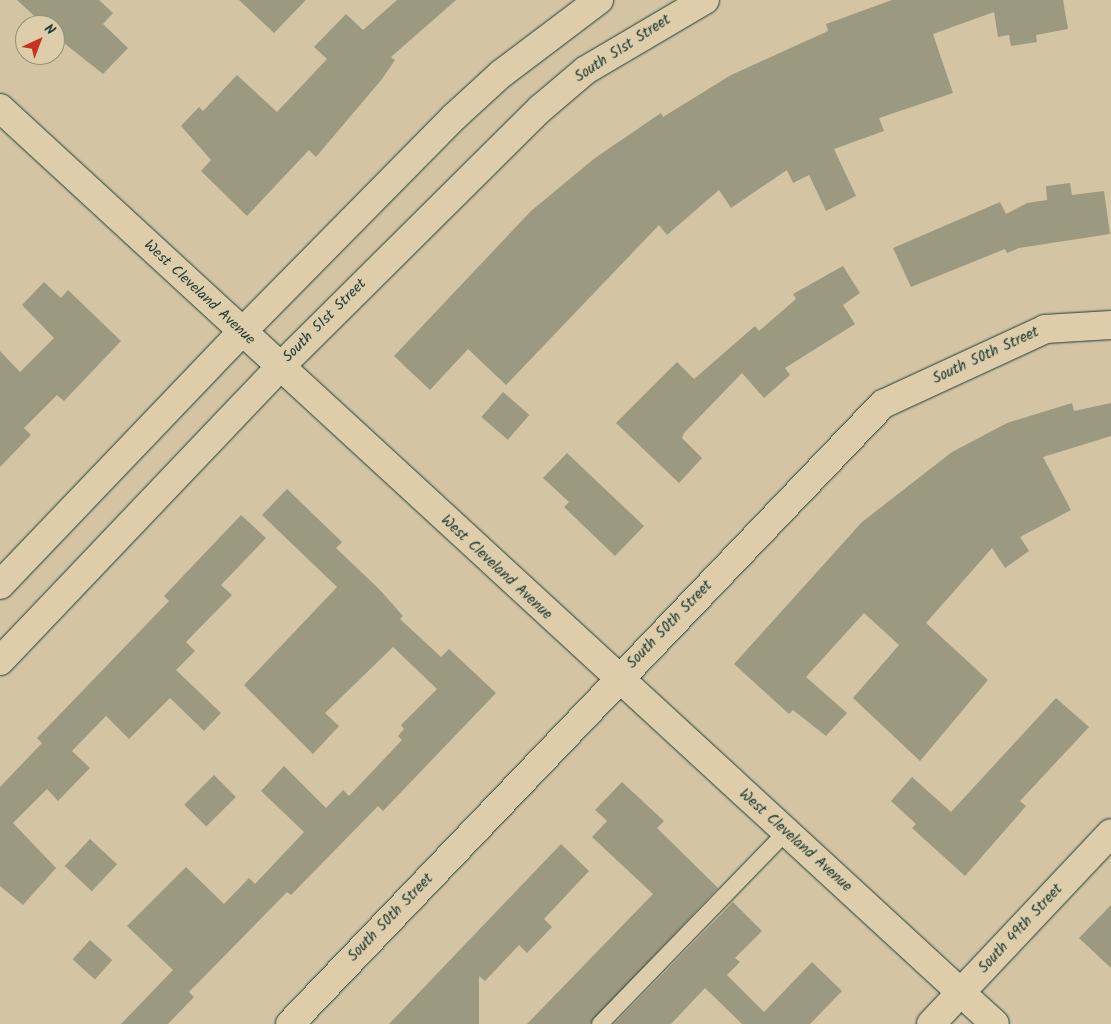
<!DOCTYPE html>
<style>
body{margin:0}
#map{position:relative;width:1111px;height:1024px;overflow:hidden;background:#d3c4a3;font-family:Kalam,sans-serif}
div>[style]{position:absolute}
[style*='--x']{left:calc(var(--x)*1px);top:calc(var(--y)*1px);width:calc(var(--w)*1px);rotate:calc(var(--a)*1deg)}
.building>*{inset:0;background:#9b9a80;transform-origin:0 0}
.roads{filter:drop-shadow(0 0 1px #1f3d34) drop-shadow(0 0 1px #1f3d34)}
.lane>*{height:16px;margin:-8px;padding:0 8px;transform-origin:8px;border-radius:8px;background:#decdaa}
.street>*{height:28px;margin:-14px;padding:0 14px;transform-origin:14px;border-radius:14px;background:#decdaa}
.secondary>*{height:28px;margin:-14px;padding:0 14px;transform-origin:14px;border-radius:14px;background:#decdaa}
span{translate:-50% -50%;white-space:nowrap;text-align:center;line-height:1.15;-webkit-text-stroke:5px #decdaa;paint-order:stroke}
.street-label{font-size:15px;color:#1f3d34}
.north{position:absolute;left:15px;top:15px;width:50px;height:50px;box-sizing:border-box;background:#decdaa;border:1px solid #92937b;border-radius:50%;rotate:43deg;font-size:14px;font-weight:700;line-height:20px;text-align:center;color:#1f3d34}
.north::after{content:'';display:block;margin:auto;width:18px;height:22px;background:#c8321e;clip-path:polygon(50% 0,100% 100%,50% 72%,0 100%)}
</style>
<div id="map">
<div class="building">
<i style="clip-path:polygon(17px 0,99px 0,113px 13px,103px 24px,128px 48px,103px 74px,55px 36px,55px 25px,44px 25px)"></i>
<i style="clip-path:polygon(239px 0,306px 0,274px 33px)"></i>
<i style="clip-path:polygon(397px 0,456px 0,391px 57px,395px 60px,382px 79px,316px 157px,309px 150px,247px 216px,201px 171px,211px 160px,181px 126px,199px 107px,203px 111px,237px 75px,277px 112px,327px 59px,314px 47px,346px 14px,363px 30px)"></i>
<i style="clip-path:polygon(892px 0,1063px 0,1068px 29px,1036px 35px,1037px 42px,1011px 46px,1009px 35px,998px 37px,994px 12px,933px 34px,953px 93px,879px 118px,884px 131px,834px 149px,856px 196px,826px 211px,809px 175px,793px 183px,787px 170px,731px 208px,719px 190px,667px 235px,659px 225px,506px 385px,468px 349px,430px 390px,394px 356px,531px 211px,595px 158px,661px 113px,663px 117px,731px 75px,828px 31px,826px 24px)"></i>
<i style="clip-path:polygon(1070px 183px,1072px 195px,1104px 191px,1110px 234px,1019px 248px,1007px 253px,1005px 249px,911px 287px,893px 248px,1000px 202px,1006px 214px,1027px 203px,1047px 200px,1046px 186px)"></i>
<i style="clip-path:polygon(843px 266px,860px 293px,843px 305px,855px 324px,785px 368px,790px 375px,764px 398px,742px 373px,684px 433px,682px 438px,702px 458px,679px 483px,616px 423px,677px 362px,694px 379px,755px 326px,759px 331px,796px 299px,793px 294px)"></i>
<i style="clip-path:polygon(44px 282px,61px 298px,68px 290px,121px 341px,64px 401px,57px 395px,24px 428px,31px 435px,0 467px,0 351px,20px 372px,54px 338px,22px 305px)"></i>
<i style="left:503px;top:392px;width:35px;height:33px;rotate:41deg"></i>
<i style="clip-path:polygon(1072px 403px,1074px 411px,1111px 403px,1111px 436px,1043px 457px,1071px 510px,1020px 537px,1029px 551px,1005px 568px,992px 548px,926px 623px,988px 680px,920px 761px,853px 698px,899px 645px,864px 613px,806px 677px,847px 713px,826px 736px,793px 710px,789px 714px,734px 664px,862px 522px,952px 452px,1007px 423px)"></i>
<i style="clip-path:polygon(567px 453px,644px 526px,615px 556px,564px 507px,569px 502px,543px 478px)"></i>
<i style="clip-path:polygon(287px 489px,342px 542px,336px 548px,380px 590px,403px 616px,400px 619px,441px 657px,449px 649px,496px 693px,383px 811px,378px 806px,291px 895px,287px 892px,189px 992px,194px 997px,168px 1024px,121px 1024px,173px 970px,127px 926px,186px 867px,224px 904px,249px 878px,255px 884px,304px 832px,261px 791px,284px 766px,326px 808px,343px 790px,349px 796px,402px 740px,398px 736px,404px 729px,401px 725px,437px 689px,393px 647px,325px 713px,339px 726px,313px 754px,244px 685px,337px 587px,262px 515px)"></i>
<i style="clip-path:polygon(241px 515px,266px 538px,221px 585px,232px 595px,186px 642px,195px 651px,176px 670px,221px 713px,204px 731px,170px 698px,129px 739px,106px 716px,72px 751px,90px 768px,58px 801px,47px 789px,13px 823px,56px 868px,23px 905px,0 886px,0 787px,42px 743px,37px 738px,169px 601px,164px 596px)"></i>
<i style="clip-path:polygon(1056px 698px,1089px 727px,1020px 801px,1026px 806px,965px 876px,912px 828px,916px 824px,891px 801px,912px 777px,951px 812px)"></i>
<i style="left:214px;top:775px;width:31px;height:42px;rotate:45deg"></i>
<i style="clip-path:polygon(622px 782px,664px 821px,657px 828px,718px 888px,590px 1024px,527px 1024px,653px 894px,592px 837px,607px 821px,595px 810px)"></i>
<i style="left:90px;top:839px;width:37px;height:37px;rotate:43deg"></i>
<i style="clip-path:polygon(561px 844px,589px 871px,544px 919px,552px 927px,527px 953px,519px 945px,485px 981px,479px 976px,479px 1024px,389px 1024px)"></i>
<i style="clip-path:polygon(733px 902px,762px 931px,735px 958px,740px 962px,727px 975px,764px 1012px,812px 962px,842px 991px,810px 1024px,742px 1024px,705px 988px,671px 1024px,614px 1024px)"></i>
<i style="clip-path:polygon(1111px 905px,1111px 968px,1079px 938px)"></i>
<i style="left:90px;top:940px;width:30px;height:26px;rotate:42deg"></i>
</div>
<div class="roads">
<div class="lane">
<i style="--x:600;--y:1024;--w:267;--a:-45.9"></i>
</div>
<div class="street">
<i style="--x:241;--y:333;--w:303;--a:-45.4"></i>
<i style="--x:454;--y:117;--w:64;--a:-42.5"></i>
<i style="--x:501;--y:74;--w:123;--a:-37.1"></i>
<i style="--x:279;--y:368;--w:368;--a:-44.8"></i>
<i style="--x:540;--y:109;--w:60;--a:-40.3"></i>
<i style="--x:586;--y:70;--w:138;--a:-30.5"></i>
<i style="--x:290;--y:1024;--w:858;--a:-46.28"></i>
<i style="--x:883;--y:404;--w:179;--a:-24.8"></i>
<i style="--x:1045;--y:329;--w:66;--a:-3.5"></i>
<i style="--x:931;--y:1024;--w:262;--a:-46.7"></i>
</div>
<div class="secondary">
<i style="--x:0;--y:108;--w:1352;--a:42.63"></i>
<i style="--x:0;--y:585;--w:349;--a:-46.3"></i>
<i style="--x:0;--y:661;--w:405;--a:-46.4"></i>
</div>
</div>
<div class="street-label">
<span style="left:623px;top:49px;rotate:-33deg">South 51st Street</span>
<span style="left:199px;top:293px;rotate:43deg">West Cleveland Avenue</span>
<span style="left:325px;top:321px;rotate:-45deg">South 51st Street</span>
<span style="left:986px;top:356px;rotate:-25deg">South 50th Street</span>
<span style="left:496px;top:568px;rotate:43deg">West Cleveland Avenue</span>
<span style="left:670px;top:625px;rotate:-46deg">South 50th Street</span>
<span style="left:795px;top:841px;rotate:42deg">West Cleveland Avenue</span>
<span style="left:391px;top:918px;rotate:-46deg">South 50th Street</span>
<span style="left:1021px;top:929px;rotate:-47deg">South 49th Street</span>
</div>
<div class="north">N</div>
</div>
